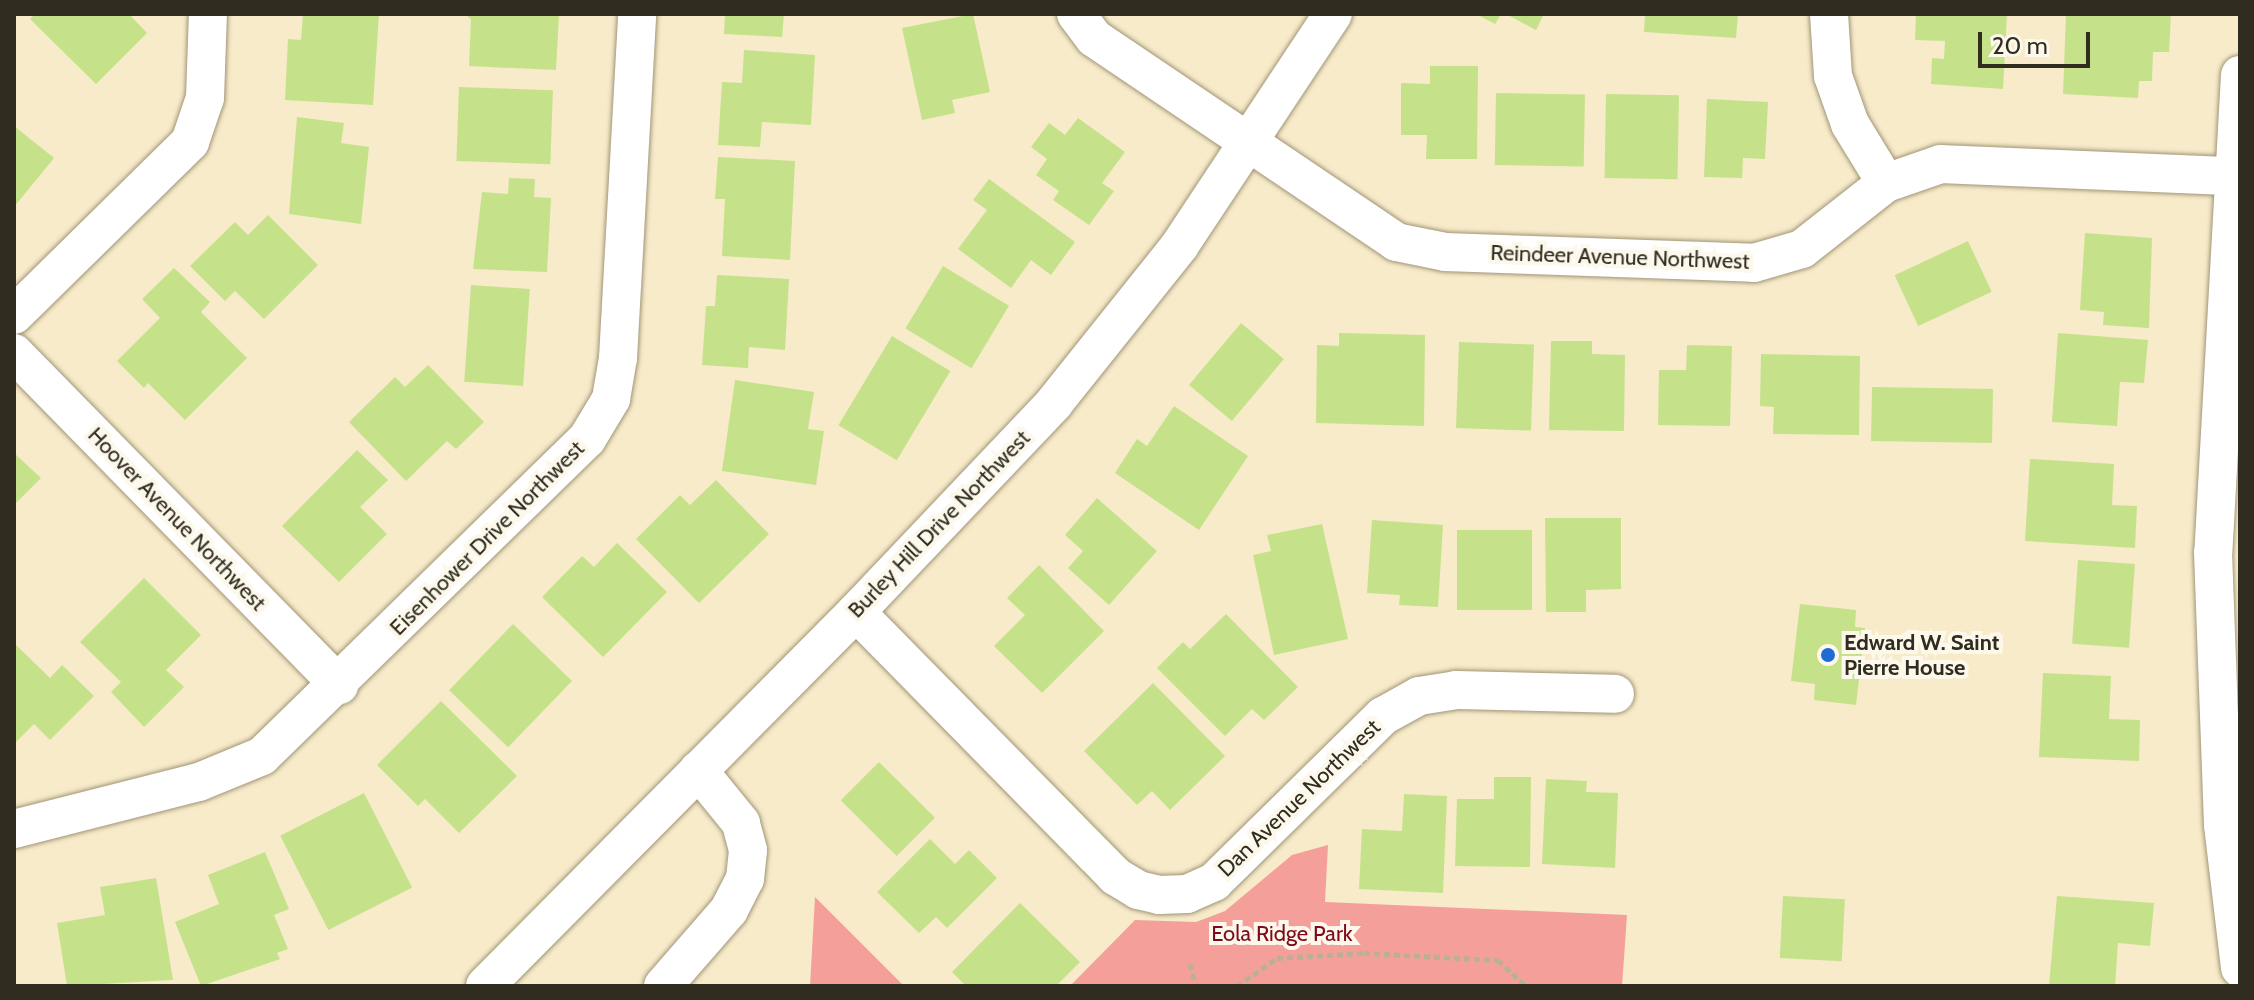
<!DOCTYPE html>
<style>
body{margin:0}
#map{position:relative;width:2254px;height:1000px;overflow:hidden;background:#f7ebca;font-family:Cabin,sans-serif}
div>[style]{position:absolute}
[style*='--x']{left:calc(var(--x)*1px);top:calc(var(--y)*1px);width:calc(var(--w)*1px);rotate:calc(var(--a)*1deg)}
.green>*{inset:0;background:#f59f9b}
.building>*{inset:0;background:#c5e28a;transform-origin:0 0}
.path>*{height:5px;margin-top:-2.5px;transform-origin:0;background:repeating-linear-gradient(90deg,#bab095 0 6px,transparent 0 10px)}
.roads{filter:drop-shadow(0 0 2px #a19577) drop-shadow(0 0 2px #a19577)}
.minor>*{height:38px;margin:-19px;padding:0 19px;transform-origin:19px;border-radius:19px;background:#fff}
.dots>*{width:22px;height:22px;translate:-50% -50%;box-sizing:border-box;border:4px solid #fdf8ec;border-radius:50%}
span{translate:-50% -50%;white-space:nowrap;text-align:center;line-height:1.15;-webkit-text-stroke:8px #fdf8ec;paint-order:stroke}
.street-label{font-size:22px;color:#302c1f}
.poi-label{font-size:22px;color:#302c1f;font-weight:700}
.left{translate:0 -50%;text-align:left}
.park-label{font-size:22px;color:#800a1b}
.frame{position:absolute;inset:0;border:16px solid #302c1f;pointer-events:none}
.scale{position:absolute;left:1978px;top:32px;width:112px;height:36px;box-sizing:border-box;border:4px solid #302c1f;border-top:0;padding-left:10px;font-size:24px;line-height:28px;white-space:nowrap;color:#302c1f;-webkit-text-stroke:6px #fdf8ec;paint-order:stroke}
</style>
<div id="map">
<div class="green">
<i style="clip-path:polygon(1328px 845px,1325px 902px,1627px 915px,1622px 986px,1070px 986px,1135px 920px,1196px 922px,1225px 911px,1292px 855px)"></i>
<i style="clip-path:polygon(815px 897px,904px 986px,810px 986px)"></i>
</div>
<div class="building">
<i style="clip-path:polygon(35px 14px,129px 14px,147px 33px,96px 84px,30px 19px)"></i>
<i style="clip-path:polygon(303px 14px,379px 14px,373px 105px,285px 100px,288px 39px,301px 40px)"></i>
<i style="clip-path:polygon(464px 14px,559px 14px,556px 70px,469px 66px,471px 19px)"></i>
<i style="clip-path:polygon(725px 14px,784px 14px,782px 37px,724px 34px)"></i>
<i style="clip-path:polygon(973px 14px,990px 92px,952px 100px,955px 113px,922px 120px,902px 28px)"></i>
<i style="clip-path:polygon(1476px 14px,1501px 14px,1495px 24px)"></i>
<i style="clip-path:polygon(1506px 14px,1544px 14px,1536px 30px)"></i>
<i style="clip-path:polygon(1645px 14px,1738px 14px,1736px 38px,1644px 32px)"></i>
<i style="clip-path:polygon(1916px 14px,2007px 14px,2003px 89px,1931px 84px,1932px 58px,1944px 59px,1945px 41px,1915px 40px)"></i>
<i style="clip-path:polygon(2066px 14px,2171px 14px,2169px 52px,2153px 52px,2152px 81px,2139px 81px,2138px 98px,2063px 94px)"></i>
<i style="clip-path:polygon(744px 50px,815px 55px,811px 125px,762px 122px,760px 147px,718px 145px,722px 82px,742px 83px)"></i>
<i style="clip-path:polygon(1430px 66px,1478px 66px,1477px 159px,1426px 159px,1427px 135px,1401px 135px,1401px 83px,1430px 84px)"></i>
<i style="left:459px;top:87px;width:94px;height:74px;rotate:2deg"></i>
<i style="left:1496px;top:93px;width:89px;height:72px;rotate:1deg"></i>
<i style="left:1606px;top:94px;width:73px;height:84px;rotate:1deg"></i>
<i style="clip-path:polygon(1707px 99px,1768px 102px,1765px 159px,1743px 158px,1742px 178px,1704px 177px)"></i>
<i style="clip-path:polygon(297px 117px,344px 123px,341px 143px,369px 147px,361px 224px,289px 214px)"></i>
<i style="clip-path:polygon(1078px 118px,1125px 152px,1102px 183px,1114px 191px,1089px 225px,1053px 200px,1059px 191px,1036px 175px,1047px 159px,1031px 147px,1049px 123px,1065px 135px)"></i>
<i style="clip-path:polygon(14px 126px,54px 158px,14px 207px)"></i>
<i style="clip-path:polygon(718px 157px,795px 161px,790px 260px,722px 256px,725px 199px,715px 199px)"></i>
<i style="clip-path:polygon(509px 178px,535px 179px,534px 197px,551px 198px,547px 272px,473px 269px,482px 192px,508px 194px)"></i>
<i style="clip-path:polygon(989px 179px,1075px 242px,1051px 275px,1031px 260px,1011px 288px,958px 249px,987px 210px,973px 200px)"></i>
<i style="clip-path:polygon(268px 215px,318px 265px,264px 319px,235px 291px,225px 301px,190px 266px,235px 222px,248px 235px)"></i>
<i style="clip-path:polygon(2085px 233px,2152px 238px,2149px 328px,2103px 325px,2104px 312px,2080px 310px)"></i>
<i style="left:1968px;top:241px;width:56px;height:81px;rotate:65deg"></i>
<i style="left:943px;top:266px;width:77px;height:73px;rotate:31deg"></i>
<i style="clip-path:polygon(174px 268px,210px 302px,201px 312px,247px 358px,185px 420px,148px 383px,144px 388px,117px 361px,160px 318px,142px 299px)"></i>
<i style="clip-path:polygon(717px 275px,789px 279px,785px 350px,749px 347px,748px 368px,702px 365px,706px 306px,715px 306px)"></i>
<i style="left:471px;top:285px;width:59px;height:97px;rotate:4deg"></i>
<i style="left:1241px;top:323px;width:56px;height:81px;rotate:40deg"></i>
<i style="clip-path:polygon(1339px 333px,1425px 335px,1424px 426px,1316px 423px,1317px 345px,1339px 346px)"></i>
<i style="clip-path:polygon(2058px 333px,2148px 340px,2144px 383px,2120px 382px,2117px 426px,2052px 422px)"></i>
<i style="left:892px;top:336px;width:68px;height:104px;rotate:31deg"></i>
<i style="clip-path:polygon(1551px 341px,1592px 341px,1592px 354px,1625px 355px,1624px 431px,1549px 430px)"></i>
<i style="left:1459px;top:342px;width:75px;height:86px;rotate:2deg"></i>
<i style="clip-path:polygon(1687px 345px,1732px 346px,1730px 426px,1658px 425px,1659px 370px,1686px 370px)"></i>
<i style="clip-path:polygon(1761px 354px,1860px 356px,1859px 435px,1773px 434px,1774px 407px,1760px 406px)"></i>
<i style="clip-path:polygon(428px 365px,484px 422px,456px 449px,447px 441px,406px 481px,349px 422px,395px 377px,405px 387px)"></i>
<i style="clip-path:polygon(735px 380px,814px 392px,808px 429px,824px 431px,816px 485px,722px 471px)"></i>
<i style="left:1872px;top:387px;width:121px;height:54px;rotate:1deg"></i>
<i style="clip-path:polygon(1174px 406px,1248px 456px,1199px 530px,1115px 473px,1137px 439px,1147px 446px)"></i>
<i style="clip-path:polygon(357px 450px,388px 480px,360px 507px,387px 534px,339px 582px,282px 526px)"></i>
<i style="clip-path:polygon(14px 453px,41px 478px,14px 505px)"></i>
<i style="clip-path:polygon(2030px 459px,2114px 464px,2112px 505px,2137px 506px,2135px 548px,2025px 541px)"></i>
<i style="clip-path:polygon(716px 480px,769px 534px,699px 603px,636px 539px,680px 495px,690px 505px)"></i>
<i style="clip-path:polygon(1097px 498px,1157px 551px,1109px 605px,1068px 568px,1083px 551px,1065px 535px)"></i>
<i style="clip-path:polygon(1545px 518px,1621px 518px,1621px 589px,1586px 590px,1586px 612px,1546px 612px)"></i>
<i style="clip-path:polygon(1372px 520px,1443px 525px,1438px 607px,1399px 605px,1400px 595px,1367px 593px)"></i>
<i style="clip-path:polygon(1322px 524px,1348px 639px,1274px 655px,1253px 555px,1271px 551px,1267px 535px)"></i>
<i style="left:1457px;top:530px;width:75px;height:80px"></i>
<i style="clip-path:polygon(617px 543px,667px 592px,603px 657px,542px 597px,582px 556px,594px 567px)"></i>
<i style="left:2078px;top:560px;width:57px;height:84px;rotate:4deg"></i>
<i style="clip-path:polygon(1039px 565px,1104px 631px,1042px 693px,994px 646px,1025px 615px,1007px 598px)"></i>
<i style="clip-path:polygon(144px 578px,201px 635px,166px 670px,184px 687px,144px 727px,111px 692px,121px 682px,80px 642px)"></i>
<i style="clip-path:polygon(1800px 604px,1856px 610px,1855px 627px,1865px 628px,1856px 705px,1814px 700px,1815px 684px,1791px 681px)"></i>
<i style="clip-path:polygon(1226px 614px,1298px 687px,1264px 720px,1252px 709px,1225px 736px,1157px 668px,1183px 642px,1190px 649px)"></i>
<i style="left:513px;top:624px;width:82px;height:92px;rotate:44deg"></i>
<i style="clip-path:polygon(14px 643px,50px 678px,62px 665px,94px 696px,50px 740px,34px 724px,14px 744px)"></i>
<i style="clip-path:polygon(2043px 673px,2111px 676px,2109px 719px,2140px 720px,2139px 761px,2039px 757px)"></i>
<i style="clip-path:polygon(1153px 683px,1225px 756px,1170px 810px,1152px 791px,1137px 805px,1084px 751px)"></i>
<i style="clip-path:polygon(441px 701px,517px 776px,459px 833px,425px 799px,418px 806px,377px 765px)"></i>
<i style="left:879px;top:762px;width:79px;height:54px;rotate:45deg"></i>
<i style="clip-path:polygon(1494px 777px,1531px 777px,1530px 867px,1455px 866px,1457px 799px,1494px 799px)"></i>
<i style="clip-path:polygon(1546px 779px,1587px 781px,1586px 792px,1618px 793px,1615px 868px,1542px 864px)"></i>
<i style="left:364px;top:793px;width:106px;height:94px;rotate:63deg"></i>
<i style="clip-path:polygon(1404px 794px,1447px 796px,1443px 893px,1359px 889px,1362px 829px,1402px 831px)"></i>
<i style="clip-path:polygon(930px 839px,955px 864px,969px 850px,997px 878px,947px 928px,936px 917px,919px 933px,877px 892px)"></i>
<i style="clip-path:polygon(265px 852px,289px 909px,274px 915px,288px 949px,277px 953px,280px 959px,201px 986px,175px 922px,219px 904px,208px 875px)"></i>
<i style="clip-path:polygon(156px 878px,173px 980px,67px 986px,57px 923px,105px 915px,100px 887px)"></i>
<i style="left:1783px;top:896px;width:62px;height:62px;rotate:3deg"></i>
<i style="clip-path:polygon(2057px 896px,2154px 903px,2150px 946px,2118px 943px,2115px 986px,2049px 986px)"></i>
<i style="clip-path:polygon(1020px 903px,1080px 962px,1056px 986px,966px 986px,952px 972px)"></i>
</div>
<div class="path">
<i style="--x:1190;--y:964;--w:23;--a:75"></i>
<i style="--x:1237;--y:986;--w:49;--a:-35"></i>
<i style="--x:1277;--y:958;--w:87;--a:-3.3"></i>
<i style="--x:1364;--y:953;--w:134;--a:3"></i>
<i style="--x:1498;--y:960;--w:38;--a:43"></i>
</div>
<div class="roads">
<div class="minor">
<i style="--x:1076;--y:14;--w:30;--a:53"></i>
<i style="--x:1094;--y:38;--w:364;--a:34"></i>
<i style="--x:1396;--y:242;--w:50;--a:11.5"></i>
<i style="--x:1445;--y:252;--w:309;--a:2"></i>
<i style="--x:1754;--y:263;--w:50;--a:-16.3"></i>
<i style="--x:1802;--y:249;--w:107;--a:-38.2"></i>
<i style="--x:1886;--y:183;--w:58;--a:-19.1"></i>
<i style="--x:1941;--y:164;--w:291;--a:2.4"></i>
<i style="--x:1829;--y:14;--w:62;--a:86.3"></i>
<i style="--x:1833;--y:76;--w:51;--a:70.5"></i>
<i style="--x:1850;--y:124;--w:69;--a:58.6"></i>
<i style="--x:2240;--y:75;--w:478;--a:93.2"></i>
<i style="--x:2213;--y:552;--w:273;--a:87.9"></i>
<i style="--x:2223;--y:825;--w:144;--a:83.2"></i>
<i style="--x:14;--y:315;--w:247;--a:-44.5"></i>
<i style="--x:190;--y:142;--w:46;--a:-71.2"></i>
<i style="--x:205;--y:98;--w:84;--a:-88"></i>
<i style="--x:14;--y:353;--w:465;--a:45.6"></i>
<i style="--x:856;--y:612;--w:370;--a:45.5"></i>
<i style="--x:1115;--y:876;--w:27;--a:31"></i>
<i style="--x:1138;--y:890;--w:22;--a:13"></i>
<i style="--x:1159;--y:895;--w:28;--a:-2"></i>
<i style="--x:1187;--y:894;--w:30;--a:-24"></i>
<i style="--x:1214;--y:882;--w:237;--a:-44.5"></i>
<i style="--x:1383;--y:716;--w:41;--a:-29.1"></i>
<i style="--x:1419;--y:696;--w:37;--a:-9"></i>
<i style="--x:1456;--y:690;--w:159;--a:1.4"></i>
<i style="--x:14;--y:829;--w:191;--a:-14.3"></i>
<i style="--x:199;--y:782;--w:68;--a:-22.4"></i>
<i style="--x:262;--y:756;--w:454;--a:-44.3"></i>
<i style="--x:587;--y:439;--w:47;--a:-59"></i>
<i style="--x:611;--y:399;--w:42;--a:-80.3"></i>
<i style="--x:618;--y:358;--w:345;--a:-86.8"></i>
<i style="--x:485;--y:986;--w:527;--a:-45.23"></i>
<i style="--x:856;--y:612;--w:288;--a:-46.5"></i>
<i style="--x:1054;--y:403;--w:202;--a:-51.4"></i>
<i style="--x:1180;--y:245;--w:277;--a:-56.5"></i>
<i style="--x:663;--y:986;--w:101;--a:-49"></i>
<i style="--x:729;--y:910;--w:35;--a:-63"></i>
<i style="--x:745;--y:879;--w:29;--a:-84"></i>
<i style="--x:748;--y:850;--w:28;--a:-105"></i>
<i style="--x:741;--y:823;--w:68;--a:-129.1"></i>
</div>
</div>
<div class="dots">
<i style="left:1828px;top:655px;background:#206bd6"></i>
</div>
<div class="street-label">
<span style="left:1620px;top:257px;rotate:2deg">Reindeer Avenue Northwest</span>
<span style="left:177px;top:519px;rotate:46deg">Hoover Avenue Northwest</span>
<span style="left:939px;top:524px;rotate:-46deg">Burley Hill Drive Northwest</span>
<span style="left:487px;top:538px;rotate:-45deg">Eisenhower Drive Northwest</span>
<span style="left:1299px;top:798px;rotate:-44deg">Dan Avenue Northwest</span>
</div>
<div class="poi-label">
<span class="left" style="left:1844px;top:655px">Edward W. Saint<br>Pierre House</span>
</div>
<div class="park-label">
<span style="left:1282px;top:934px">Eola Ridge Park</span>
</div>
<div class="frame"></div>
<div class="scale">20 m</div>
</div>
